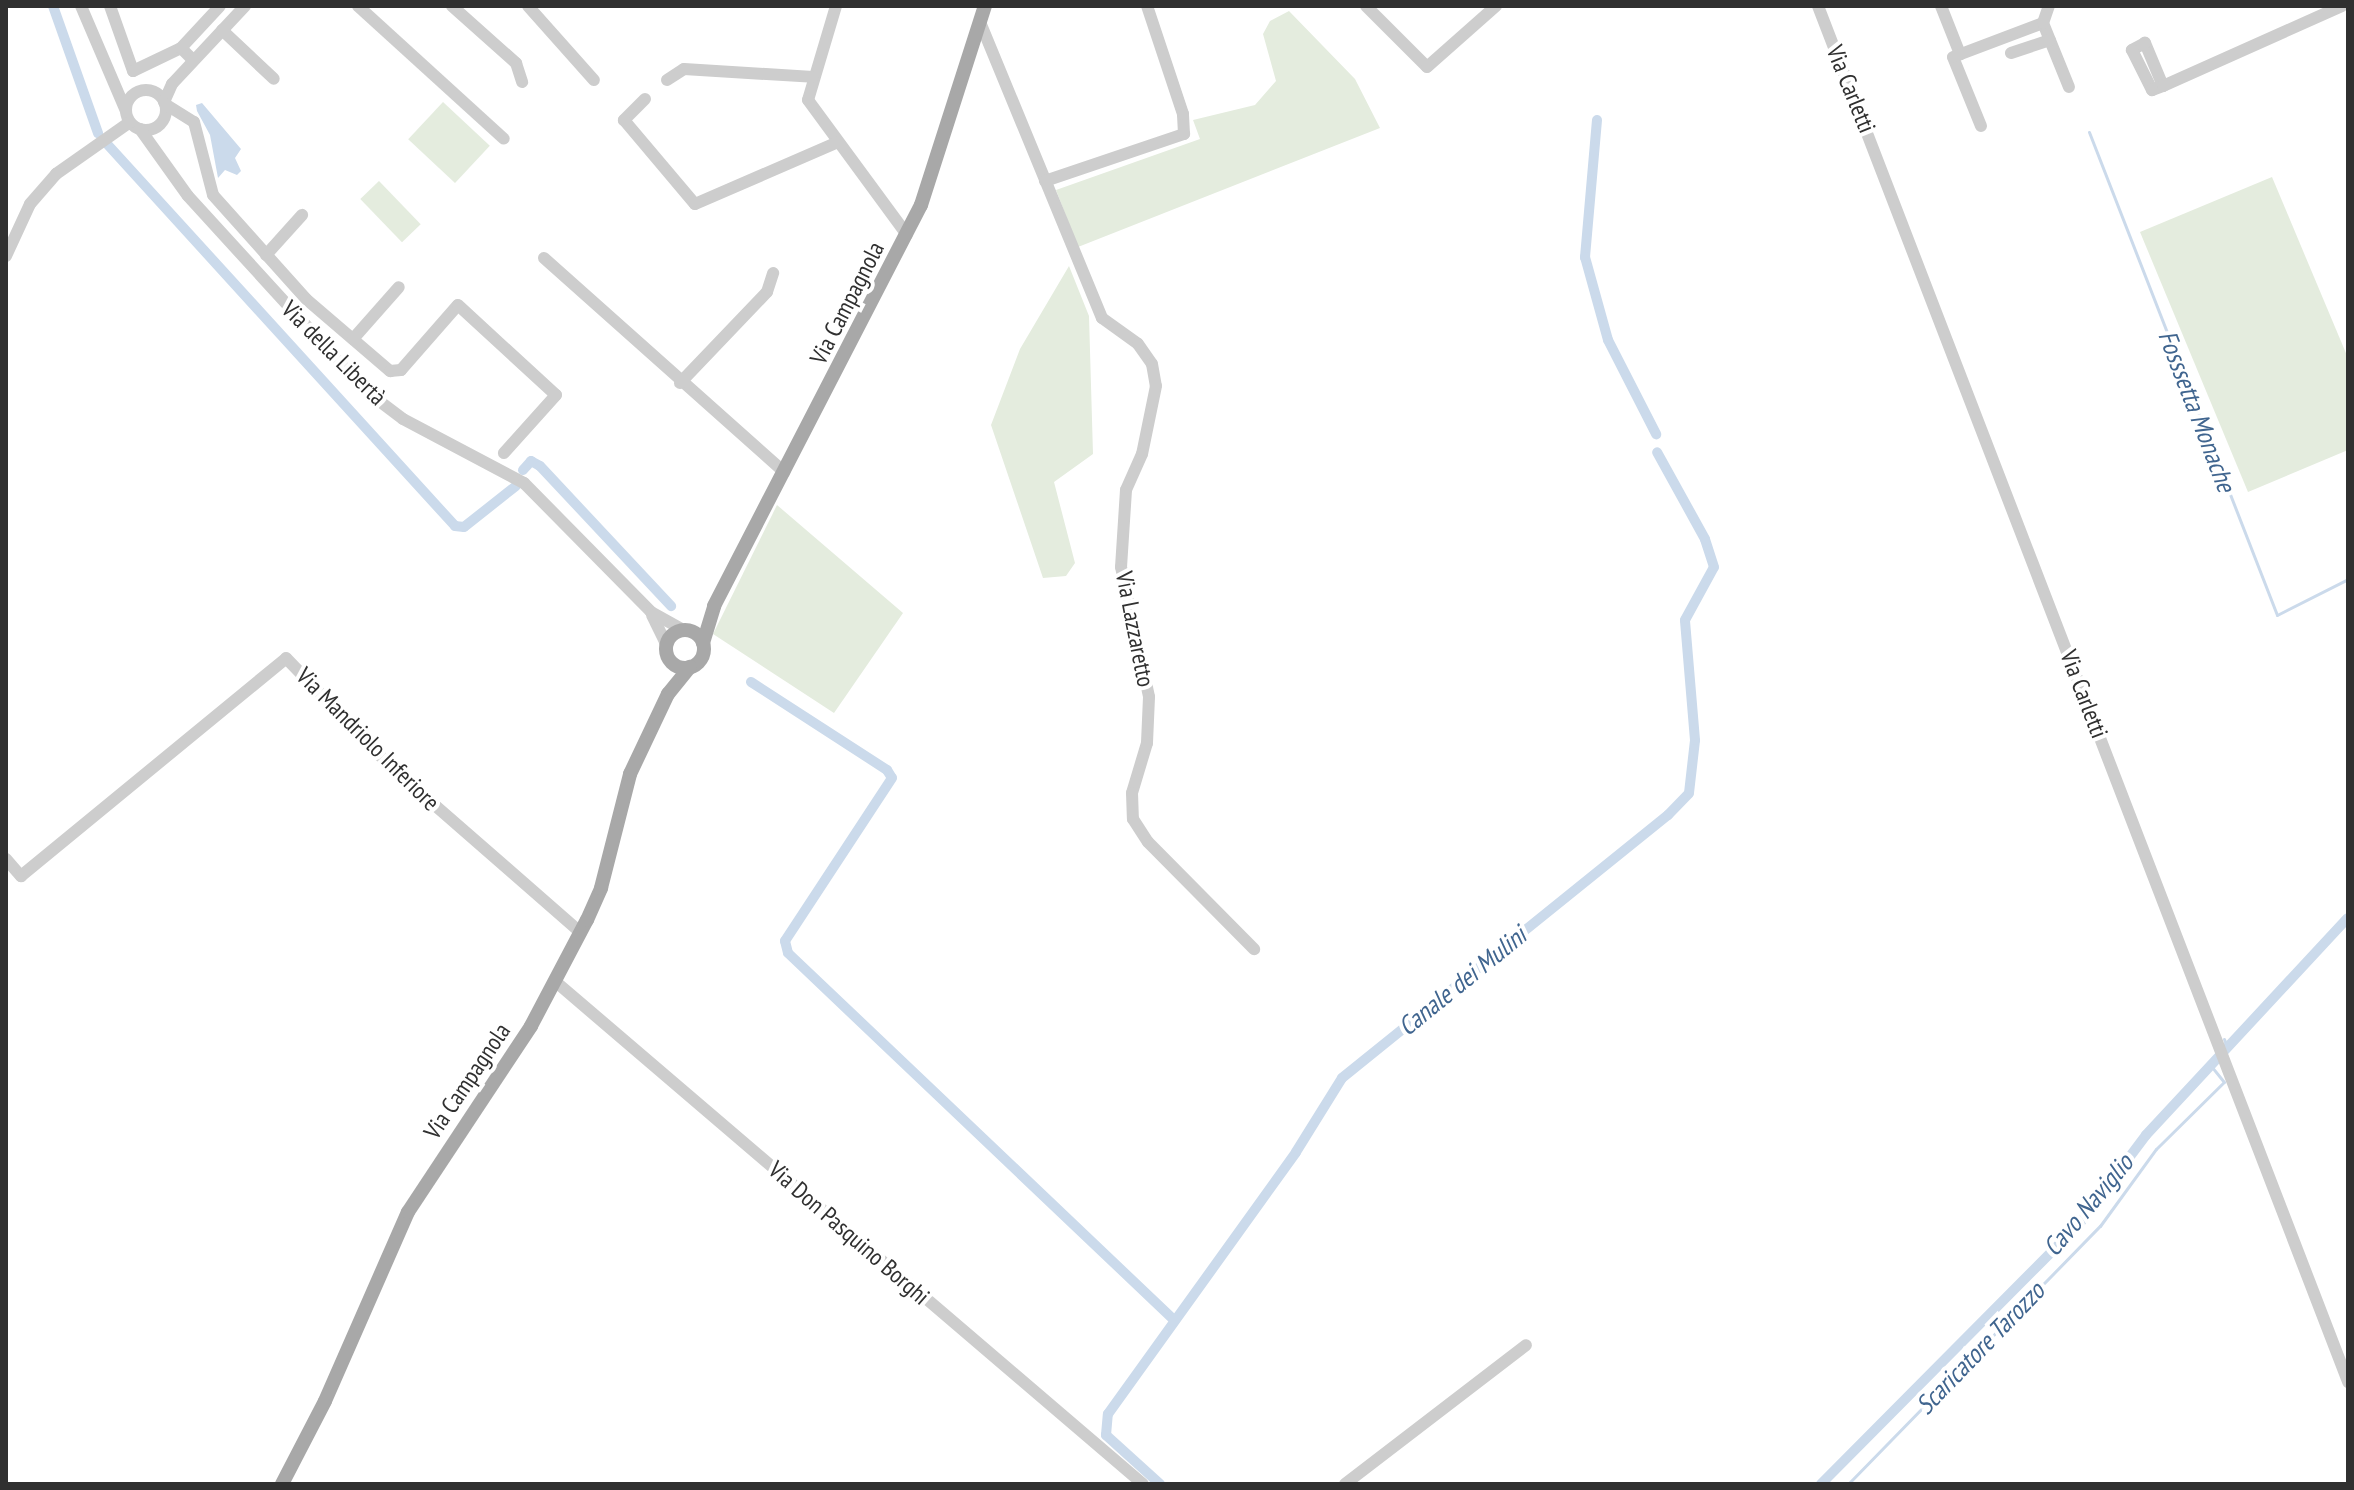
<!DOCTYPE html>
<meta charset="utf-8">
<style>
body{margin:0}
#map{position:relative;width:2354px;height:1490px;overflow:hidden;background:#fff;font-family:"PT Sans Narrow",sans-serif}
div>[style]{position:absolute}
[style*='--x']{left:calc(var(--x)*1px);top:calc(var(--y)*1px);width:calc(var(--w)*1px);rotate:calc(var(--a)*1deg)}
.green>*{inset:0;background:#e4ecde;transform-origin:0 0}
.water>*{inset:0;background:#cbdaeb}
.stream>*{height:3px;margin:-1.5px;padding:0 1.5px;transform-origin:1.5px;border-radius:1.5px;background:#cbdaeb}
.canal>*{height:10px;margin:-5px;padding:0 5px;transform-origin:5px;border-radius:5px;background:#cbdaeb}
.minor>*{height:12px;margin:-6px;padding:0 6px;transform-origin:6px;border-radius:6px;background:#cdcdcd}
.minor>.ring{margin:-6px;padding:0;box-sizing:content-box;background:none;border:12px solid #cdcdcd;border-radius:50%}
.major>*{height:14px;margin:-7px;padding:0 7px;transform-origin:7px;border-radius:7px;background:#a8a8a8}
.major>.ring{margin:-7px;padding:0;box-sizing:content-box;background:none;border:14px solid #a8a8a8;border-radius:50%}
span{translate:-50% -50%;white-space:nowrap;text-align:center;line-height:1.15;-webkit-text-stroke:8px #fff;paint-order:stroke}
.street-label{font-size:24px;color:#303030}
.water-label{font-size:26px;color:#40658f;font-style:italic}
.frame{position:absolute;inset:0;border:8px solid #303030;pointer-events:none}
</style>
<div id="map">
<div class="green">
<i style="clip-path:polygon(1289px 11px,1355px 79px,1380px 128px,1078px 247px,1056px 190px,1200px 139px,1193px 120px,1255px 105px,1276px 81px,1263px 34px,1270px 21px)"></i>
<i style="left:443px;top:102px;width:64px;height:51px;rotate:43deg"></i>
<i style="clip-path:polygon(2272px 177px,2348px 358px,2348px 450px,2248px 492px,2140px 232px)"></i>
<i style="left:379px;top:181px;width:60px;height:26px;rotate:46deg"></i>
<i style="clip-path:polygon(1069px 266px,1089px 316px,1093px 454px,1054px 482px,1075px 563px,1066px 576px,1043px 578px,991px 425px,1020px 349px)"></i>
<i style="clip-path:polygon(777px 505px,903px 613px,834px 713px,713px 634px)"></i>
</div>
<div class="water">
<i style="clip-path:polygon(202px 103px,241px 149px,235px 158px,241px 171px,237px 175px,225px 170px,218px 178px,210px 135px,197px 111px,196px 105px)"></i>
</div>
<div class="stream">
<i style="--x:2089;--y:132;--w:518;--a:68.73"></i>
<i style="--x:2277;--y:615;--w:80;--a:-26.9"></i>
<i style="--x:2224;--y:1039;--w:9;--a:69"></i>
<i style="--x:1848;--y:1484;--w:361;--a:-45.7"></i>
<i style="--x:2100;--y:1226;--w:95;--a:-54"></i>
<i style="--x:2156;--y:1149;--w:95;--a:-44.6"></i>
<i style="--x:2224;--y:1082;--w:21;--a:-129"></i>
</div>
<div class="canal">
<i style="--x:53;--y:6;--w:135;--a:70.5"></i>
<i style="--x:1597;--y:120;--w:138;--a:95"></i>
<i style="--x:1585;--y:257;--w:86;--a:74.5"></i>
<i style="--x:1608;--y:340;--w:106;--a:62.9"></i>
<i style="--x:108;--y:145;--w:515;--a:47.67"></i>
<i style="--x:455;--y:526;--w:9;--a:6"></i>
<i style="--x:464;--y:527;--w:66;--a:-38.3"></i>
<i style="--x:523;--y:470;--w:12;--a:-48"></i>
<i style="--x:531;--y:461;--w:10;--a:29"></i>
<i style="--x:540;--y:466;--w:192;--a:46.9"></i>
<i style="--x:751;--y:682;--w:162;--a:32.9"></i>
<i style="--x:887;--y:770;--w:9;--a:58"></i>
<i style="--x:892;--y:778;--w:195;--a:123.3"></i>
<i style="--x:785;--y:941;--w:12;--a:76"></i>
<i style="--x:788;--y:953;--w:531;--a:43.55"></i>
<i style="--x:1160;--y:1484;--w:73;--a:-137.8"></i>
<i style="--x:1106;--y:1435;--w:21;--a:-85"></i>
<i style="--x:1108;--y:1414;--w:322;--a:-54.3"></i>
<i style="--x:1296;--y:1152;--w:87;--a:-58.1"></i>
<i style="--x:1342;--y:1078;--w:419;--a:-38.9"></i>
<i style="--x:1668;--y:815;--w:30;--a:-46"></i>
<i style="--x:1689;--y:793;--w:53;--a:-83.5"></i>
<i style="--x:1695;--y:740;--w:120;--a:-94.8"></i>
<i style="--x:1685;--y:620;--w:60;--a:-61.3"></i>
<i style="--x:1714;--y:567;--w:29;--a:-108"></i>
<i style="--x:1705;--y:539;--w:99;--a:-118.9"></i>
<i style="--x:1821;--y:1484;--w:368;--a:-45.2"></i>
<i style="--x:2080;--y:1223;--w:110;--a:-53.1"></i>
<i style="--x:2146;--y:1135;--w:296;--a:-47.1"></i>
</div>
<div class="minor">
<i style="--x:81;--y:6;--w:114;--a:66.8"></i>
<i style="--x:110;--y:6;--w:69;--a:70.5"></i>
<i style="--x:133;--y:71;--w:53;--a:-25.6"></i>
<i style="--x:181;--y:48;--w:17;--a:45"></i>
<i style="--x:358;--y:6;--w:197;--a:42.3"></i>
<i style="--x:452;--y:6;--w:86;--a:41.7"></i>
<i style="--x:516;--y:63;--w:20;--a:72"></i>
<i style="--x:528;--y:6;--w:99;--a:48.3"></i>
<i style="--x:836;--y:6;--w:98;--a:106.6"></i>
<i style="--x:808;--y:100;--w:167;--a:53.7"></i>
<i style="--x:1366;--y:6;--w:86;--a:45"></i>
<i style="--x:1427;--y:67;--w:92;--a:-41.5"></i>
<i style="--x:1818;--y:6;--w:1475;--a:68.93"></i>
<i style="--x:1941;--y:6;--w:52;--a:68.4"></i>
<i style="--x:980;--y:22;--w:320;--a:67.6"></i>
<i style="--x:1102;--y:318;--w:44;--a:35.8"></i>
<i style="--x:1138;--y:344;--w:24;--a:55"></i>
<i style="--x:1152;--y:364;--w:22;--a:80"></i>
<i style="--x:1156;--y:386;--w:69;--a:101.6"></i>
<i style="--x:1142;--y:454;--w:39;--a:114"></i>
<i style="--x:1126;--y:490;--w:77;--a:93.7"></i>
<i style="--x:1121;--y:567;--w:133;--a:77.8"></i>
<i style="--x:1149;--y:697;--w:46;--a:92.5"></i>
<i style="--x:1147;--y:743;--w:52;--a:106.7"></i>
<i style="--x:1132;--y:793;--w:26;--a:88"></i>
<i style="--x:1133;--y:819;--w:27;--a:57"></i>
<i style="--x:1148;--y:842;--w:151;--a:45.3"></i>
<i style="--x:2043;--y:23;--w:69;--a:67.9"></i>
<i style="--x:222;--y:30;--w:71;--a:43.3"></i>
<i style="--x:181;--y:48;--w:57;--a:-47.1"></i>
<i style="--x:2011;--y:53;--w:41;--a:-18.4"></i>
<i style="--x:667;--y:80;--w:20;--a:-33"></i>
<i style="--x:684;--y:69;--w:129;--a:3.5"></i>
<i style="--x:2163;--y:86;--w:47;--a:-112.7"></i>
<i style="--x:2145;--y:43;--w:15;--a:152"></i>
<i style="--x:2132;--y:50;--w:45;--a:63.4"></i>
<i style="--x:2152;--y:90;--w:12;--a:-20"></i>
<i style="--x:2163;--y:86;--w:196;--a:-24.1"></i>
<i class="ring" style="left:126px;top:90px;width:28px;height:28px"></i>
<i style="--x:645;--y:99;--w:30;--a:135"></i>
<i style="--x:624;--y:120;--w:110;--a:49.8"></i>
<i style="--x:695;--y:204;--w:154;--a:-23.4"></i>
<i style="--x:164;--y:102;--w:20;--a:-66"></i>
<i style="--x:172;--y:84;--w:107;--a:-46.9"></i>
<i style="--x:165;--y:104;--w:34;--a:32"></i>
<i style="--x:194;--y:122;--w:75;--a:75.4"></i>
<i style="--x:213;--y:195;--w:140;--a:48.2"></i>
<i style="--x:306;--y:299;--w:111;--a:40.6"></i>
<i style="--x:390;--y:371;--w:11;--a:-5"></i>
<i style="--x:401;--y:370;--w:86;--a:-48.8"></i>
<i style="--x:458;--y:305;--w:133;--a:42.6"></i>
<i style="--x:556;--y:395;--w:78;--a:131.9"></i>
<i style="--x:1981;--y:126;--w:74;--a:-112.1"></i>
<i style="--x:1953;--y:57;--w:96;--a:-20.7"></i>
<i style="--x:2043;--y:23;--w:18;--a:-71"></i>
<i style="--x:140;--y:129;--w:82;--a:54.4"></i>
<i style="--x:188;--y:196;--w:264;--a:47.6"></i>
<i style="--x:366;--y:391;--w:46;--a:37.1"></i>
<i style="--x:403;--y:419;--w:137;--a:27.9"></i>
<i style="--x:524;--y:483;--w:181;--a:45.4"></i>
<i style="--x:651;--y:612;--w:37;--a:29"></i>
<i style="--x:1045;--y:181;--w:147;--a:-18.7"></i>
<i style="--x:1184;--y:134;--w:20;--a:-93"></i>
<i style="--x:1183;--y:114;--w:114;--a:-108.4"></i>
<i style="--x:266;--y:255;--w:54;--a:-48"></i>
<i style="--x:6;--y:256;--w:57;--a:-65.2"></i>
<i style="--x:30;--y:204;--w:40;--a:-49"></i>
<i style="--x:56;--y:174;--w:90;--a:-35.1"></i>
<i style="--x:544;--y:258;--w:322;--a:41.7"></i>
<i style="--x:353;--y:339;--w:69;--a:-48.5"></i>
<i style="--x:680;--y:383;--w:126;--a:-46.3"></i>
<i style="--x:767;--y:292;--w:20;--a:-72"></i>
<i style="--x:652;--y:615;--w:34;--a:64"></i>
<i style="--x:6;--y:859;--w:23;--a:49"></i>
<i style="--x:21;--y:876;--w:343;--a:-39.4"></i>
<i style="--x:286;--y:658;--w:151;--a:46.1"></i>
<i style="--x:391;--y:767;--w:252;--a:41.1"></i>
<i style="--x:556;--y:982;--w:772;--a:40.54"></i>
<i style="--x:1345;--y:1484;--w:228;--a:-37.5"></i>
</div>
<div class="major">
<i class="ring" style="left:666px;top:630px;width:24px;height:24px"></i>
<i style="--x:703;--y:643;--w:39;--a:-73"></i>
<i style="--x:714;--y:606;--w:451;--a:-62.7"></i>
<i style="--x:921;--y:205;--w:209;--a:-72.2"></i>
<i style="--x:282;--y:1484;--w:93;--a:-62.6"></i>
<i style="--x:325;--y:1401;--w:206;--a:-66.3"></i>
<i style="--x:408;--y:1212;--w:223;--a:-56.5"></i>
<i style="--x:531;--y:1026;--w:120;--a:-62.2"></i>
<i style="--x:587;--y:920;--w:35;--a:-66"></i>
<i style="--x:601;--y:888;--w:118;--a:-75.7"></i>
<i style="--x:630;--y:774;--w:89;--a:-64.6"></i>
<i style="--x:668;--y:694;--w:35;--a:-51"></i>
</div>
<div class="street-label">
<span style="left:1851px;top:89px;rotate:68deg">Via Carletti</span>
<span style="left:847px;top:303px;rotate:-63deg">Via Campagnola</span>
<span style="left:334px;top:353px;rotate:45deg">Via della Libertà</span>
<span style="left:1135px;top:629px;rotate:79deg">Via Lazzaretto</span>
<span style="left:2084px;top:694px;rotate:69deg">Via Carletti</span>
<span style="left:368px;top:739px;rotate:45deg">Via Mandriolo Inferiore</span>
<span style="left:467px;top:1081px;rotate:-56deg">Via Campagnola</span>
<span style="left:849px;top:1233px;rotate:41deg">Via Don Pasquino Borghi</span>
</div>
<div class="water-label">
<span style="left:2197px;top:411px;rotate:69deg">Fosssetta Monache</span>
<span style="left:1462px;top:981px;rotate:-39deg">Canale dei Mulini</span>
<span style="left:2088px;top:1205px;rotate:-50deg">Cavo Naviglio</span>
<span style="left:1980px;top:1348px;rotate:-46deg">Scaricatore Tarozzo</span>
</div>
<div class="frame"></div>
</div>
